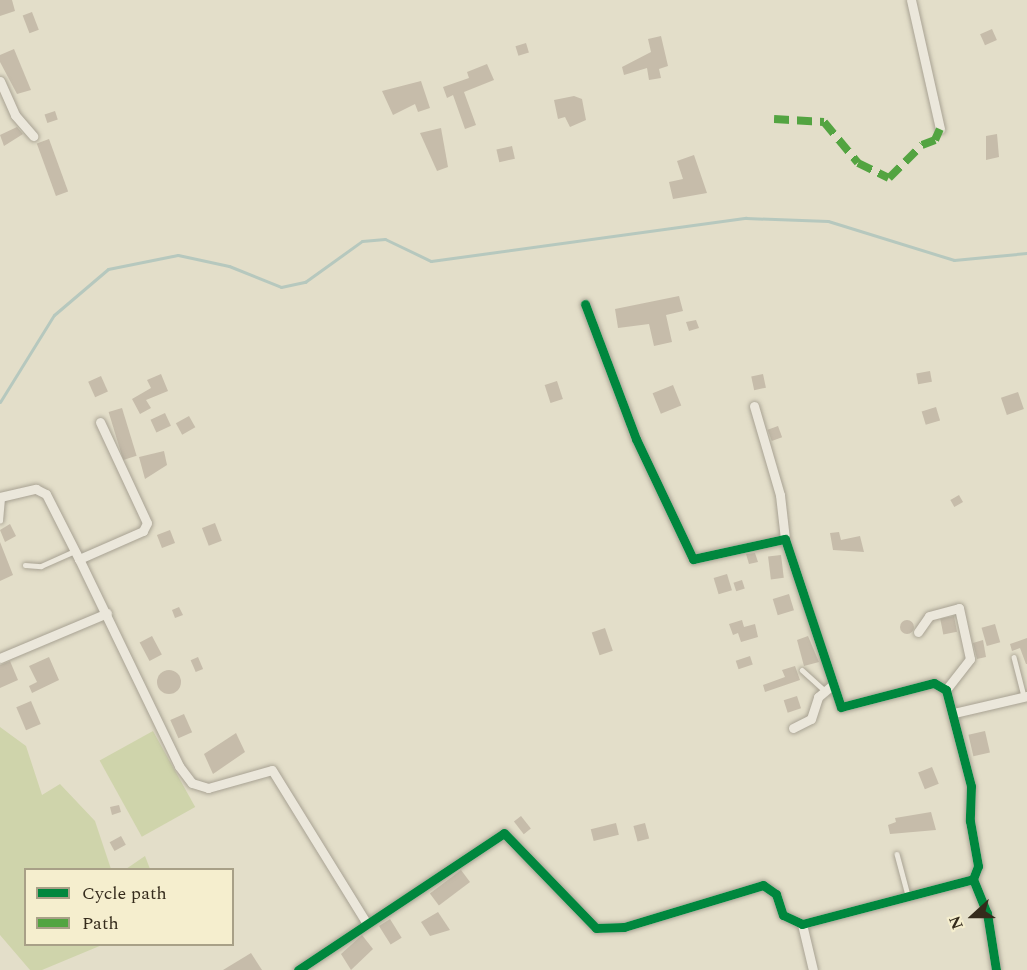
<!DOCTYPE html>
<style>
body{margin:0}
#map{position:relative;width:1027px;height:970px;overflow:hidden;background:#e3dec9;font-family:Spectral,serif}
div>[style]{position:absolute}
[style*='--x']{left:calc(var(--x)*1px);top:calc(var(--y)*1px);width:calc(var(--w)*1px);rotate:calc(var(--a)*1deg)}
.green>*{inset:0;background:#cfd4ab;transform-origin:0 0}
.stream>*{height:3px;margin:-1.5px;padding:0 1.5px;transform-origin:1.5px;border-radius:1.5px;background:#b6c8be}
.building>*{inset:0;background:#c6bcaa;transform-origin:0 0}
.round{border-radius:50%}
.roads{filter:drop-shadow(0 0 2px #a8a293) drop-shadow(0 0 2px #a8a293)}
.service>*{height:4.5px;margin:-2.25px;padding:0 2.25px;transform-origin:2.25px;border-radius:2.25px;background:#ebe7db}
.minor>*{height:9px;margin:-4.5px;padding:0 4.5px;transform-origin:4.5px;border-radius:4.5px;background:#ebe7db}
.quiet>*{height:8px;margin-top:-4px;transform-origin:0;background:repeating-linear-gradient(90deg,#53a441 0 15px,transparent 0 23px)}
.cycleway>*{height:9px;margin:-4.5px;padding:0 4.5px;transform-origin:4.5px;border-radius:4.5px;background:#00873e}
span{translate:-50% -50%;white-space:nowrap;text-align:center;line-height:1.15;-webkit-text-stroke:5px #f5eece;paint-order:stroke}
.legend{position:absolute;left:24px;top:868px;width:210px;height:78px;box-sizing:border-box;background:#f5eece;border:2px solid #a8a087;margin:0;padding:8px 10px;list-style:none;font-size:18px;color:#352b1c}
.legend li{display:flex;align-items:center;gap:12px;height:30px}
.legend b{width:30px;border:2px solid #a8a087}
.north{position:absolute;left:943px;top:886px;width:60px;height:60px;-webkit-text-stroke:4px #f5eece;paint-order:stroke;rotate:249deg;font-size:16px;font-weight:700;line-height:24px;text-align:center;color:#352b1c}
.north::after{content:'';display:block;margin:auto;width:21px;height:27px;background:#352b1c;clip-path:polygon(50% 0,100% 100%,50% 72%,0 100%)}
</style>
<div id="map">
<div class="green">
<i style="clip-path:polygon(0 727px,26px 746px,42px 795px,60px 784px,95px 821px,111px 869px,26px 870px,26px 944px,102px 945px,42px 970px,30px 970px,0 935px)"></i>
<i style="left:153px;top:731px;width:87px;height:61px;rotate:61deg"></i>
<i style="clip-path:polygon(145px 856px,150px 869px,126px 869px)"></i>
</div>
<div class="stream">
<i style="--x:0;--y:402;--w:102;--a:-58.2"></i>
<i style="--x:54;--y:315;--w:71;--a:-40.4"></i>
<i style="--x:108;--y:269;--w:71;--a:-11.3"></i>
<i style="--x:178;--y:255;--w:52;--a:12.2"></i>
<i style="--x:229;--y:266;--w:56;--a:22"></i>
<i style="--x:281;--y:287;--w:25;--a:-12"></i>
<i style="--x:305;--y:282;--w:70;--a:-35.7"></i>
<i style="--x:362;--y:241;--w:23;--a:-5"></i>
<i style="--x:385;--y:239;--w:51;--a:25.6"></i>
<i style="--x:431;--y:261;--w:318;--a:-7.8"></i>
<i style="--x:746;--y:218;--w:82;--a:2.1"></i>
<i style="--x:828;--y:221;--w:132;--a:17.2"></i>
<i style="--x:954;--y:260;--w:73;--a:-5.5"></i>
</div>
<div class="building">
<i style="clip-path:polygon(0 0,12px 0,15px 11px,0 16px)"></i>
<i style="left:32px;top:12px;width:19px;height:10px;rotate:69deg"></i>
<i style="left:992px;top:29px;width:12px;height:13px;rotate:66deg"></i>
<i style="clip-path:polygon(661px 36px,668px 66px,659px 69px,661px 78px,649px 80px,647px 68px,624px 75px,622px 67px,651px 52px,648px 39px)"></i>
<i style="left:526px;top:43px;width:10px;height:11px;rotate:73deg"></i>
<i style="clip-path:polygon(14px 49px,31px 90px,17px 94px,0 62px,0 55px)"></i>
<i style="clip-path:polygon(487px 64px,494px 80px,464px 92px,476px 125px,465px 129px,453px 95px,447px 98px,443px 87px,469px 78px,467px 72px)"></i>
<i style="clip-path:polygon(421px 81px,430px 108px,418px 112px,415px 104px,393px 115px,382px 91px)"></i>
<i style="clip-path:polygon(574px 96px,582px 99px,586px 120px,570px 127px,565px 117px,558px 119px,554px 100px)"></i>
<i style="left:55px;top:111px;width:9px;height:11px;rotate:72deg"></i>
<i style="clip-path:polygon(17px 127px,23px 134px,4px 146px,0 135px)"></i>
<i style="clip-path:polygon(441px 128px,448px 167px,437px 171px,420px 133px)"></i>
<i style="clip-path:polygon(997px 134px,999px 157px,986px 160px,986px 136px)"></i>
<i style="left:49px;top:139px;width:56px;height:13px;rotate:70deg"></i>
<i style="left:512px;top:146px;width:13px;height:16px;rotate:77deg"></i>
<i style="clip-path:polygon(694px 155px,707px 193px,673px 199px,669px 182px,683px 179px,677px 161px)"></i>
<i style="clip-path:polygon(679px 296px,683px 311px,666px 315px,672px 342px,654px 346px,649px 324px,618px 328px,615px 309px)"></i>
<i style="clip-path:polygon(696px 320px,699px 328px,689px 331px,686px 322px)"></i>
<i style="left:930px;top:371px;width:11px;height:14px;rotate:80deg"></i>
<i style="clip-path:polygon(161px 374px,168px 391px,146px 400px,151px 408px,140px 414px,132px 399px,151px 388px,147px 380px)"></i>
<i style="left:763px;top:374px;width:14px;height:12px;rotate:78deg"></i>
<i style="left:101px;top:376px;width:17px;height:14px;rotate:66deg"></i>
<i style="left:557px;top:381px;width:19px;height:13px;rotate:72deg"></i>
<i style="left:673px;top:385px;width:22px;height:22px;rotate:68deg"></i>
<i style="left:1018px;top:392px;width:18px;height:18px;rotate:71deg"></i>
<i style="left:936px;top:407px;width:14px;height:15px;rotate:73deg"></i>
<i style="left:122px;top:408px;width:50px;height:14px;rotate:73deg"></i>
<i style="left:165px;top:413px;width:14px;height:16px;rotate:65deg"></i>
<i style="left:189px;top:416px;width:13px;height:15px;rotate:61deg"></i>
<i style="left:778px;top:426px;width:12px;height:11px;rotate:70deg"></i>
<i style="clip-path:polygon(164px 451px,167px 465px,145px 479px,139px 457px)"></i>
<i style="left:959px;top:495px;width:8px;height:10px;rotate:60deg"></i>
<i style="left:215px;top:523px;width:19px;height:14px;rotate:69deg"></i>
<i style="clip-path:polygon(10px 524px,16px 536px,5px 542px,0 530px)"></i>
<i style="left:170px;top:530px;width:14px;height:14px;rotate:69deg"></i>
<i style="clip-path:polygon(839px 532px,841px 540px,860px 536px,864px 552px,833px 550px,830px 533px)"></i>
<i style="clip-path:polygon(0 542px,13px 575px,0 581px)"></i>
<i style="clip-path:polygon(755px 553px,758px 562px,749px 564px,746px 554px)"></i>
<i style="left:781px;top:555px;width:23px;height:13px;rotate:83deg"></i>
<i style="left:727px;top:574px;width:17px;height:14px;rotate:73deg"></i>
<i style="left:742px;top:580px;width:9px;height:9px;rotate:72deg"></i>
<i style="left:789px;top:594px;width:17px;height:17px;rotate:73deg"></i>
<i style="clip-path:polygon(179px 607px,183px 615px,175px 618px,172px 610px)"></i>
<i style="left:954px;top:616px;width:16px;height:14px;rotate:79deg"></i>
<i style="clip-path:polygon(742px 620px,744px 627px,755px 624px,758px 637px,741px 642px,738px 633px,733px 635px,729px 624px)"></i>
<i class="round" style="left:900px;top:620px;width:14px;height:14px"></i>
<i style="left:995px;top:624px;width:19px;height:14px;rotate:74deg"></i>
<i style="left:605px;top:628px;width:24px;height:14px;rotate:71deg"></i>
<i style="left:152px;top:636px;width:21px;height:14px;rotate:62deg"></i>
<i style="clip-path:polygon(808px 636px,819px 662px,804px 666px,797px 640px)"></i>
<i style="clip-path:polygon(1027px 638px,1027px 664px,1026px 664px,1020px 648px,1012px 651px,1010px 644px)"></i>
<i style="clip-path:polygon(983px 640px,986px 657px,977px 659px,973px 643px)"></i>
<i style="left:750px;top:656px;width:9px;height:15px;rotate:72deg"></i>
<i style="clip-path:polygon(49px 657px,59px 680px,32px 693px,29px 686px,37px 682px,29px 666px)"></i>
<i style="left:198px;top:657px;width:13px;height:8px;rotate:67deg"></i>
<i style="clip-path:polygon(10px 661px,18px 680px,0 688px,0 665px)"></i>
<i style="clip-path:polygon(795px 666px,800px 680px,765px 692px,763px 685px,785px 677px,782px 670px)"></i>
<i class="round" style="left:157px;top:670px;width:24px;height:24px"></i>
<i style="left:797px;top:696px;width:13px;height:14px;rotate:72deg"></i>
<i style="left:31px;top:701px;width:25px;height:16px;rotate:67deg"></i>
<i style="left:184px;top:714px;width:20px;height:15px;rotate:66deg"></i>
<i style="left:985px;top:731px;width:22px;height:17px;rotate:77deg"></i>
<i style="clip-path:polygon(236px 733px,245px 752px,213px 774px,204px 754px)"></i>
<i style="left:932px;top:767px;width:18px;height:15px;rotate:68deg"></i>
<i style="clip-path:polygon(119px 805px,121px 812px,112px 815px,110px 807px)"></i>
<i style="clip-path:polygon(931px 812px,936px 830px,890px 834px,888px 825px,896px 822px,895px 818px)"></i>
<i style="left:521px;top:816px;width:16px;height:9px;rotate:52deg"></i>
<i style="left:616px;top:823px;width:12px;height:26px;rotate:76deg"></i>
<i style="left:645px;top:823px;width:16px;height:12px;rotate:75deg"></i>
<i style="left:121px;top:836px;width:10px;height:13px;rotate:61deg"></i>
<i style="left:461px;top:870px;width:15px;height:39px;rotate:53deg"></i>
<i style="clip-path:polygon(438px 912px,450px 930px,430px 936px,421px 922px)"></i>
<i style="left:390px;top:919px;width:22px;height:13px;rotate:58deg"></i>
<i style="clip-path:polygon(362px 935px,373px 949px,351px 970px,341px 954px)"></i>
<i style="clip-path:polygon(251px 953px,262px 970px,223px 970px)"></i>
</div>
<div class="roads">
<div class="service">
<i style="--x:0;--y:521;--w:25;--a:-85"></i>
<i style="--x:25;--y:565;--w:16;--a:4"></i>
<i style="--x:41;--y:566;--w:36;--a:-24"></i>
<i style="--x:1014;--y:657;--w:40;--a:75.6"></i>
<i style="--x:802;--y:670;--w:30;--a:42"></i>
<i style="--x:897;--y:854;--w:42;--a:75"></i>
</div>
<div class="minor">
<i style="--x:911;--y:0;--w:132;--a:77.3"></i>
<i style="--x:0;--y:81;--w:37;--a:66"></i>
<i style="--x:15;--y:115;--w:28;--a:49"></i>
<i style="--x:585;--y:304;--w:144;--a:69.3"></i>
<i style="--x:636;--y:439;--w:133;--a:64.6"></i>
<i style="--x:693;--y:559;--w:94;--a:-12.3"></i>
<i style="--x:785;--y:539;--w:177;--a:71.6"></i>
<i style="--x:841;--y:707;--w:96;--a:-14.5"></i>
<i style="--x:934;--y:683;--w:14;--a:30"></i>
<i style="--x:946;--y:690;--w:99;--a:75.4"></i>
<i style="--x:971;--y:786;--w:35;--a:92"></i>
<i style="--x:970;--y:821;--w:46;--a:79.9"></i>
<i style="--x:978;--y:866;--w:14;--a:111"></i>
<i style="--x:754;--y:406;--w:93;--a:73.7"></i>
<i style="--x:780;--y:495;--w:44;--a:83.5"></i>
<i style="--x:100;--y:422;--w:111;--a:65"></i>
<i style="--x:147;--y:523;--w:9;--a:117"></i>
<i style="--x:143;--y:531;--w:70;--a:156.4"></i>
<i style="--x:79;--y:559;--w:230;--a:64.2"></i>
<i style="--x:179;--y:766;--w:21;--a:53"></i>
<i style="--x:192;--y:783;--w:17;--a:17"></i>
<i style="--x:208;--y:788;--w:66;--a:-15.7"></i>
<i style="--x:272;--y:770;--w:181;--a:58.3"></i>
<i style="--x:0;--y:497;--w:37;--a:-13"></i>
<i style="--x:36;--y:489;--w:11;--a:27"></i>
<i style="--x:46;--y:494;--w:73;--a:63.1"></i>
<i style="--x:918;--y:632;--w:19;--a:-55"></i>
<i style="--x:929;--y:616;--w:31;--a:-15"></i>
<i style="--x:959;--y:608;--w:52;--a:77.8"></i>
<i style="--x:970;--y:659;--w:39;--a:128"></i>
<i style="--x:0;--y:658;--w:116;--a:-22.8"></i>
<i style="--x:954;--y:713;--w:75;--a:-13.1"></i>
<i style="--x:793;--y:728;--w:20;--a:-27"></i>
<i style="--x:811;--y:719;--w:23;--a:-72"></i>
<i style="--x:818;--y:697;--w:17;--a:-40"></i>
<i style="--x:802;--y:924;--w:47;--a:76.6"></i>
<i style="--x:298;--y:970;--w:247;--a:-33.6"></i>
<i style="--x:504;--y:833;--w:132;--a:45.9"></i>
<i style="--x:596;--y:928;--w:28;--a:-2"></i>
<i style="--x:624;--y:927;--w:145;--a:-16.8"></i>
<i style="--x:763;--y:885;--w:16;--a:35"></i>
<i style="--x:776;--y:894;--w:22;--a:72"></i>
<i style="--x:783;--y:915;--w:21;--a:25"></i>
<i style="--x:802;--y:924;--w:177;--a:-14.7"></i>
<i style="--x:973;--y:879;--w:37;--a:68"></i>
<i style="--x:987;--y:913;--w:58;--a:81"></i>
</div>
</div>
<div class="quiet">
<i style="--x:774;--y:119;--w:50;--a:3.4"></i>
<i style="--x:824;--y:122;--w:53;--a:50.3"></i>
<i style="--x:858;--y:163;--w:34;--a:26"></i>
<i style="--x:889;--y:178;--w:47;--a:-45"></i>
<i style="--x:922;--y:145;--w:14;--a:-21"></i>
<i style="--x:935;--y:140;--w:12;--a:-66"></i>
</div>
<div class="cycleway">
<i style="--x:585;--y:304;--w:144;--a:69.3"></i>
<i style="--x:636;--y:439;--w:133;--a:64.6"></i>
<i style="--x:693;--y:559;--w:94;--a:-12.3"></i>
<i style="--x:785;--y:539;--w:177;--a:71.6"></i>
<i style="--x:841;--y:707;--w:96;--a:-14.5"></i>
<i style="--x:934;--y:683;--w:14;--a:30"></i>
<i style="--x:946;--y:690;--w:99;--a:75.4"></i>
<i style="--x:971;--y:786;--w:35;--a:92"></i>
<i style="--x:970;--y:821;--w:46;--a:79.9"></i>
<i style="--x:978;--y:866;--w:14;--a:111"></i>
<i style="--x:298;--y:970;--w:247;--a:-33.6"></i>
<i style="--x:504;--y:833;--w:132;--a:45.9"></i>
<i style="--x:596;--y:928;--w:28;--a:-2"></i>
<i style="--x:624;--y:927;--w:145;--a:-16.8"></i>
<i style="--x:763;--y:885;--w:16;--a:35"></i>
<i style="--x:776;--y:894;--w:22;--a:72"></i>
<i style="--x:783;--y:915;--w:21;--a:25"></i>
<i style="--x:802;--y:924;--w:177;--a:-14.7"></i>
<i style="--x:973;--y:879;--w:37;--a:68"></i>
<i style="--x:987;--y:913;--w:58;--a:81"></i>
</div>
<ul class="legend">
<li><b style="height:8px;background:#00873e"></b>Cycle path</li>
<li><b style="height:8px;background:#53a441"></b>Path</li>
</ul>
<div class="north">N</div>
</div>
